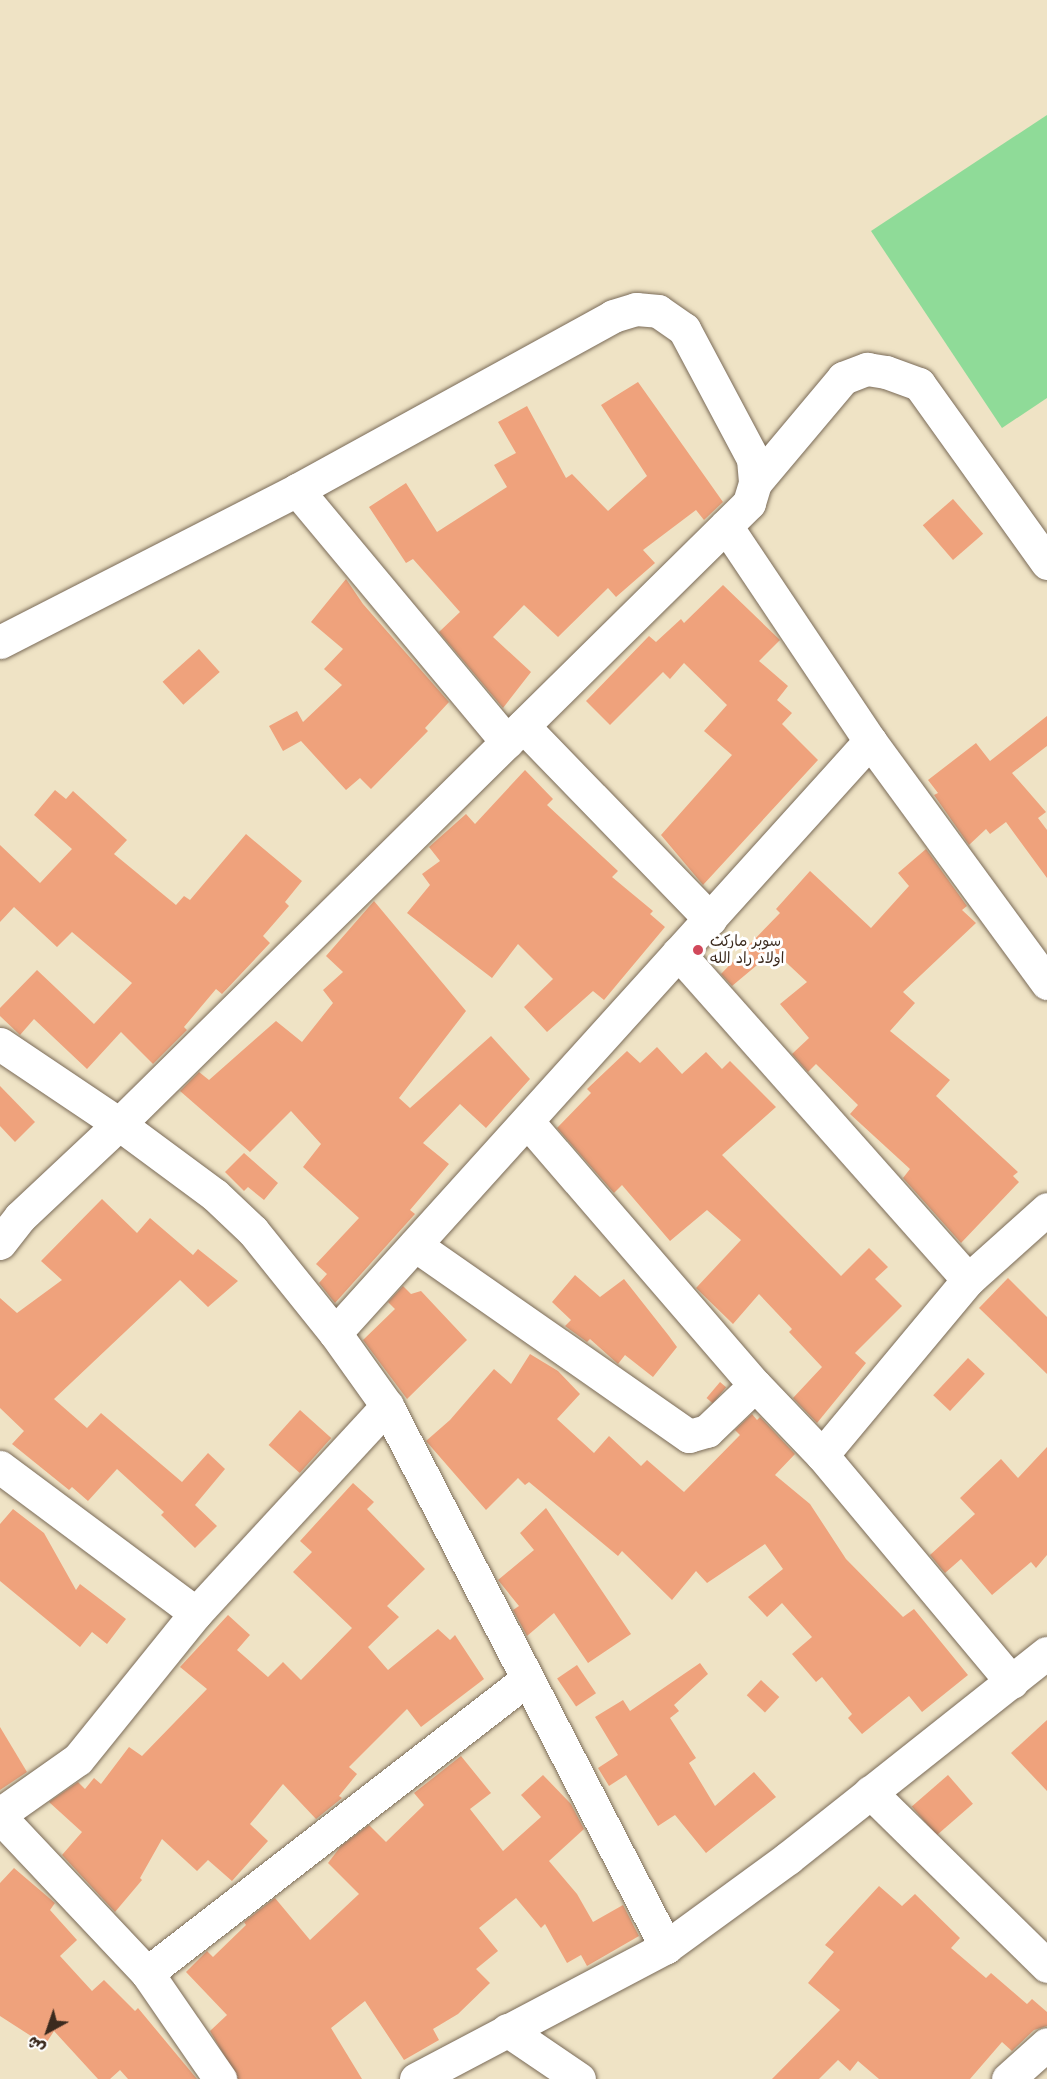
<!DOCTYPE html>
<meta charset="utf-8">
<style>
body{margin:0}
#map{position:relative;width:1047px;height:2079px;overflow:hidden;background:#efe3c5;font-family:"Shantell Sans","Playpen Sans Arabic",sans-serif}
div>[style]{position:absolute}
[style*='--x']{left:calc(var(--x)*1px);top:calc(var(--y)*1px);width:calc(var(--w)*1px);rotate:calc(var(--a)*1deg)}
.green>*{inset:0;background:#8fdb98}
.building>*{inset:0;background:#efa27c;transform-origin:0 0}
.roads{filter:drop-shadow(0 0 2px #7a6b58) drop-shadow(0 0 2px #7a6b58)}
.minor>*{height:33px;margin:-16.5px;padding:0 16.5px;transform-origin:16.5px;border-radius:16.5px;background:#fff}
.dots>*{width:16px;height:16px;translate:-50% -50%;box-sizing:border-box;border:3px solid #fff;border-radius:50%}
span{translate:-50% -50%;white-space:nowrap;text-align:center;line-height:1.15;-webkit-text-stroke:6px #fff;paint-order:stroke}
.poi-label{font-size:15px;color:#3b2a1e}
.left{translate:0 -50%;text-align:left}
.north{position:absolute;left:18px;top:2001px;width:60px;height:60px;-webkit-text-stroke:4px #fff;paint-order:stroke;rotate:220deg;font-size:16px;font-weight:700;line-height:24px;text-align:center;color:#3b2a1e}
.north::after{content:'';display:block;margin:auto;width:21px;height:27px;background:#3b2a1e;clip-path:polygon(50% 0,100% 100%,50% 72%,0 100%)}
</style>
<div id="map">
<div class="green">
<i style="clip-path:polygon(1047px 115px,1047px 398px,1002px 428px,871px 231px)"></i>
</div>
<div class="building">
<i style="clip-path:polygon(638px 382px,723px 502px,704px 520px,696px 510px,643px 550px,655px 563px,616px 597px,608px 588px,558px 637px,524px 605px,493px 637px,531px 672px,503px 708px,439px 632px,460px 612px,413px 559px,406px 563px,369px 507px,406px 483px,437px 532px,507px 487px,494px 465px,516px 453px,498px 422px,527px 406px,566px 478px,572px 474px,608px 511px,647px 476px,601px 405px)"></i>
<i style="left:953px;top:499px;width:46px;height:40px;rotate:49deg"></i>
<i style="clip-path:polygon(346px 579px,363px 604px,449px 702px,425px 728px,428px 731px,371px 789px,360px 778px,346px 790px,301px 741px,283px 751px,269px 726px,297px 711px,303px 722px,342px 685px,324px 669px,343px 649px,311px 622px)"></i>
<i style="clip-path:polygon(723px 585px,780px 640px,759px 661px,788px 686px,777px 700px,792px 713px,782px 724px,818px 760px,703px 885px,661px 835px,732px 755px,704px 731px,727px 705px,684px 663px,670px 679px,663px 672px,610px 725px,586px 701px,649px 636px,656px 642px,681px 619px,684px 623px)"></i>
<i style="left:199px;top:649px;width:31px;height:49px;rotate:48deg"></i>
<i style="clip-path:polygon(1047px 716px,1047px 746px,1012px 773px,1046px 812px,1038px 818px,1047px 830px,1047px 878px,1006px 822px,990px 834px,986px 829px,969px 845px,934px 795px,938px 793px,928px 780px,976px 743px,990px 761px)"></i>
<i style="clip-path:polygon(525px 770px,553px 799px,547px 805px,618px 871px,612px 877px,653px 911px,650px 914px,665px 927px,604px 1000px,593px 991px,547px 1032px,524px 1007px,553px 979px,518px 944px,492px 978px,407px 913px,430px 885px,422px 874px,440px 861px,429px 847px,466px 814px,475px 824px)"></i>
<i style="clip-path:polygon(55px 790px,66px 799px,73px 791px,127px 840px,114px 854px,176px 905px,184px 896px,190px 900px,246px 834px,302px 881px,285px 902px,289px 906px,263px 936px,270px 943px,222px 994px,216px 989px,184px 1027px,187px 1030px,153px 1064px,121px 1032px,87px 1069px,34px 1019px,20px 1035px,0 1016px,0 1008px,37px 970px,94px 1024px,132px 983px,72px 932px,57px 947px,14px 907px,0 922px,0 845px,40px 883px,72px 849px,34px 815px)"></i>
<i style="clip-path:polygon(926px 849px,967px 906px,962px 910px,976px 923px,903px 992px,915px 1003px,890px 1031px,950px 1080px,936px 1096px,1018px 1172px,1013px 1176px,1019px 1182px,961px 1243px,903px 1178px,910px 1169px,850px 1114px,858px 1105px,816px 1064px,808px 1072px,792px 1054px,809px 1038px,780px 1004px,807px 982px,774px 951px,732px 986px,721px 974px,780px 913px,776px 909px,810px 871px,871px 928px,909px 886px,898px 873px)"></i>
<i style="clip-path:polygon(374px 901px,466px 1011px,399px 1098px,410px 1108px,491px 1036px,530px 1079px,486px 1128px,460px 1104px,423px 1143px,449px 1164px,410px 1210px,415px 1214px,335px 1303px,319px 1283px,327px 1274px,316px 1264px,359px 1218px,303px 1167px,321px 1144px,291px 1111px,250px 1152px,180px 1091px,199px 1072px,209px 1080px,276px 1021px,302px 1042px,333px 1003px,323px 990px,343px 972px,326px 956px)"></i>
<i style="clip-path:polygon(657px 1047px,682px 1074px,706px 1052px,722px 1069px,730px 1061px,776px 1107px,722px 1155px,841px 1276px,869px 1248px,888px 1267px,875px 1279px,902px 1306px,855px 1353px,866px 1363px,817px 1423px,793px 1398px,822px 1367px,789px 1332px,792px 1329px,759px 1294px,733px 1324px,696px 1288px,741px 1240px,707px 1210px,670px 1241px,622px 1185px,614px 1193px,557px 1128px,591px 1093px,587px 1089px,627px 1051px,640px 1063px)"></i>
<i style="clip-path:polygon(0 1086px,35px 1122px,15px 1142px,0 1126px)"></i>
<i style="clip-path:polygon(244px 1153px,278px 1183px,264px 1200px,248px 1187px,244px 1191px,225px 1172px)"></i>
<i style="clip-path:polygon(102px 1199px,137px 1233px,150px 1218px,193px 1255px,198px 1249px,238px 1281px,208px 1307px,180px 1280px,54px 1399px,87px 1428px,101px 1413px,182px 1482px,208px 1453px,225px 1469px,195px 1505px,217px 1526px,195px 1548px,161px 1515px,164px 1512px,117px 1469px,88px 1501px,72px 1487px,69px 1490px,12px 1444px,24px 1431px,0 1408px,0 1298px,17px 1313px,62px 1280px,41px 1261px)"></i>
<i style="clip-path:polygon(575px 1275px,600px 1297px,624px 1279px,669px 1336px,677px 1347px,653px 1377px,625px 1355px,618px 1364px,590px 1339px,587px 1342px,565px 1326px,571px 1320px,552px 1302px)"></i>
<i style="clip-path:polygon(1008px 1278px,1047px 1317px,1047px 1374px,979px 1308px)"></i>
<i style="clip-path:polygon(403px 1286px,411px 1294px,421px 1291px,467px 1340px,407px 1399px,363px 1340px,395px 1309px,388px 1302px)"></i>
<i style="clip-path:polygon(530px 1354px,558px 1371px,580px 1394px,557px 1419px,594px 1453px,609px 1436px,641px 1466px,647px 1460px,684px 1492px,740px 1435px,735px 1430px,752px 1414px,757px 1420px,760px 1417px,795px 1454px,775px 1475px,810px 1504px,846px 1559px,903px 1617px,914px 1609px,968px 1675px,922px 1712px,909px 1696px,862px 1734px,848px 1718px,852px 1714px,822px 1677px,816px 1682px,792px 1654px,812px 1637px,782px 1603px,767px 1617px,748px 1597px,783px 1569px,765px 1544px,707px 1583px,696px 1571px,672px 1600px,622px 1551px,618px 1556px,529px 1482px,525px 1485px,518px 1478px,486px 1510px,426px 1441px,450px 1420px,494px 1369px,511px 1384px)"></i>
<i style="left:968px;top:1358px;width:23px;height:51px;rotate:43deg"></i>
<i style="left:720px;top:1382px;width:8px;height:21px;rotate:40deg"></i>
<i style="left:300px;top:1410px;width:42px;height:47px;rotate:42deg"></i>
<i style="clip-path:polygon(1047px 1447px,1047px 1555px,1036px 1568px,1031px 1562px,992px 1595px,961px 1559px,945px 1573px,930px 1555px,975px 1514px,960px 1498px,1001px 1459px,1018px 1478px)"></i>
<i style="clip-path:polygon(353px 1483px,374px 1502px,367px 1509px,425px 1569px,387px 1606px,399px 1617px,368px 1647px,388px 1670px,438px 1629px,450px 1640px,455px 1635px,484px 1679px,421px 1727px,407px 1709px,349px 1767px,357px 1774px,339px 1796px,342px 1798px,316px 1819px,283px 1784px,250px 1824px,268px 1841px,232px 1881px,208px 1860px,197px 1871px,162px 1839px,140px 1878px,142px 1880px,115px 1912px,62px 1855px,82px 1832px,49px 1802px,78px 1782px,85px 1789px,94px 1778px,101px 1784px,129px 1747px,142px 1756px,207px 1689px,180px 1667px,228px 1615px,250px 1635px,237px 1650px,268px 1677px,283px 1662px,301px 1680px,352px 1628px,293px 1572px,312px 1552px,300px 1541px)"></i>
<i style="clip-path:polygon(546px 1508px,631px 1634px,588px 1663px,554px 1613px,527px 1636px,513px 1610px,519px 1606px,498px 1580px,534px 1550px,520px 1533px)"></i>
<i style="clip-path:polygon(13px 1509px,44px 1533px,76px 1590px,80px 1584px,126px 1619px,107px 1644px,92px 1632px,80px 1647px,0 1581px,0 1524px)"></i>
<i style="clip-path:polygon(700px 1663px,708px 1674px,674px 1705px,679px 1711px,670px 1718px,696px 1758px,689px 1763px,715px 1806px,754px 1772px,776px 1797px,706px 1853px,675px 1815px,658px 1826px,626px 1775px,609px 1786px,598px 1768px,618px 1755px,595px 1717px,623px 1700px,630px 1711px)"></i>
<i style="left:577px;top:1665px;width:34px;height:24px;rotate:56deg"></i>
<i style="left:761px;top:1680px;width:25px;height:21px;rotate:43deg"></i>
<i style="clip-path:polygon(1047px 1720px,1047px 1791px,1011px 1753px)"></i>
<i style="clip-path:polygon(0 1727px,27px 1772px,0 1790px)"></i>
<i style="clip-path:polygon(461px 1756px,491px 1793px,470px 1809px,503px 1851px,541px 1817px,521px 1795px,543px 1775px,571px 1804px,584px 1829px,549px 1861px,577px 1894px,593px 1922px,623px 1905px,639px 1936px,587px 1966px,581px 1955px,567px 1963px,545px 1924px,541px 1928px,516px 1898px,479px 1928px,498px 1951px,476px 1969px,490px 1983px,458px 2014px,433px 2029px,439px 2040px,404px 2060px,365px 2001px,331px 2028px,362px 2079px,238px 2079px,210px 2031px,227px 2015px,186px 1972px,207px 1951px,213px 1957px,246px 1925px,244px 1922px,275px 1898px,310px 1940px,359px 1894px,328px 1863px,341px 1846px,369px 1825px,386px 1842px,424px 1805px,414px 1793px)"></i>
<i style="left:948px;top:1775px;width:38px;height:48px;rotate:49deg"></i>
<i style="clip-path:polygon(14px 1868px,55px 1903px,50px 1910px,77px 1940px,60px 1956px,92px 1991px,104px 1980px,135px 2011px,138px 2008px,197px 2079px,128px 2079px,120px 2070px,110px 2079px,98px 2079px,54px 2031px,45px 2045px,0 2016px,0 1883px)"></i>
<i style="clip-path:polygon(879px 1886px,902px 1906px,915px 1894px,960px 1938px,951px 1948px,986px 1978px,991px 1973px,1027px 2004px,1032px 1999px,1047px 2012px,1047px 2026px,1034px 2030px,1012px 2051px,1002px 2042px,970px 2079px,879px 2079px,858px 2061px,850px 2071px,838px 2060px,819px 2079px,772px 2079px,840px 2010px,808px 1983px,834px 1952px,825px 1945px)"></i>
</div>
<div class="roads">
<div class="minor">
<i style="--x:755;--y:483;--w:137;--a:-50"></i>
<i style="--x:843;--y:378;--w:26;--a:-21"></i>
<i style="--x:867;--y:369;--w:19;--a:9"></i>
<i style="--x:886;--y:372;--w:35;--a:20"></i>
<i style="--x:919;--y:384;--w:220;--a:54.4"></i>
<i style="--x:297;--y:490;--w:328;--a:50.2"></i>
<i style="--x:726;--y:526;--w:259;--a:56.2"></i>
<i style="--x:870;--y:741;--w:300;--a:53.8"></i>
<i style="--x:0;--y:642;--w:334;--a:-27.1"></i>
<i style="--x:297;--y:490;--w:361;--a:-28.8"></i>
<i style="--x:613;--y:316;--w:24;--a:-17"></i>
<i style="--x:636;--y:309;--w:22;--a:5"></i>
<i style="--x:658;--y:311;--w:32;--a:35"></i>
<i style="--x:684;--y:329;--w:147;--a:62"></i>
<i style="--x:753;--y:459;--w:24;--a:85"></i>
<i style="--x:755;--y:483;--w:21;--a:107"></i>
<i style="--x:749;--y:503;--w:885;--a:135.41"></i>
<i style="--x:119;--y:1124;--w:119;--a:36.5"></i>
<i style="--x:215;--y:1195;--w:52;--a:43.5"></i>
<i style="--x:253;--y:1231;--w:131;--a:51.2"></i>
<i style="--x:335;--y:1333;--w:90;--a:54.5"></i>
<i style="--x:387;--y:1406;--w:609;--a:62.72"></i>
<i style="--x:523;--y:726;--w:269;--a:45.9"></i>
<i style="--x:678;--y:953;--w:437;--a:48.4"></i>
<i style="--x:0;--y:1044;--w:143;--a:33.9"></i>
<i style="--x:119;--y:1124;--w:136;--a:136.8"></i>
<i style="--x:20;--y:1217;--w:33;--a:128"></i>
<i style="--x:527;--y:1121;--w:349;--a:49.2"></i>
<i style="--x:755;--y:1385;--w:97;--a:46.3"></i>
<i style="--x:822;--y:1455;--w:296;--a:50.1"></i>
<i style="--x:415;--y:1245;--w:334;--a:34.9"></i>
<i style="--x:689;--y:1436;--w:19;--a:-16"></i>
<i style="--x:707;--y:1431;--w:66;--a:-43.8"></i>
<i style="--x:335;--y:1333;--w:798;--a:-47.9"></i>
<i style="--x:822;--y:1455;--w:228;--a:-50.2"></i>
<i style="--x:968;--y:1280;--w:106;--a:-41.9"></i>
<i style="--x:0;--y:1467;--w:244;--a:36.7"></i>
<i style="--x:870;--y:1792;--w:248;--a:44.5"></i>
<i style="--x:0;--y:1814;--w:95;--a:-35.2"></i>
<i style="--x:78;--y:1759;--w:188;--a:-51.1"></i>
<i style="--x:196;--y:1613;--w:282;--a:-47.3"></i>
<i style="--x:0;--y:1817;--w:214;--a:46.7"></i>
<i style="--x:147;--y:1973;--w:129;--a:55.4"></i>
<i style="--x:147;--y:1973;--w:480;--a:-37.7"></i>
<i style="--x:507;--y:2030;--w:87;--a:34.2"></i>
<i style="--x:416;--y:2079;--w:283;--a:-27.8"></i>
<i style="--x:666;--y:1947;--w:151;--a:-36.1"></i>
<i style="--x:788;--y:1858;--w:330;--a:-38.4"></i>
<i style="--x:1008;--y:2079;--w:52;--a:-41.9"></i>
</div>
</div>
<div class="dots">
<i style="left:698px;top:950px;background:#d1495b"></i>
</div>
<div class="poi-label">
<span class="left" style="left:710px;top:950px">سوبر ماركت<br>اولاد راد الله</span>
</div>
<div class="north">ش</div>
</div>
